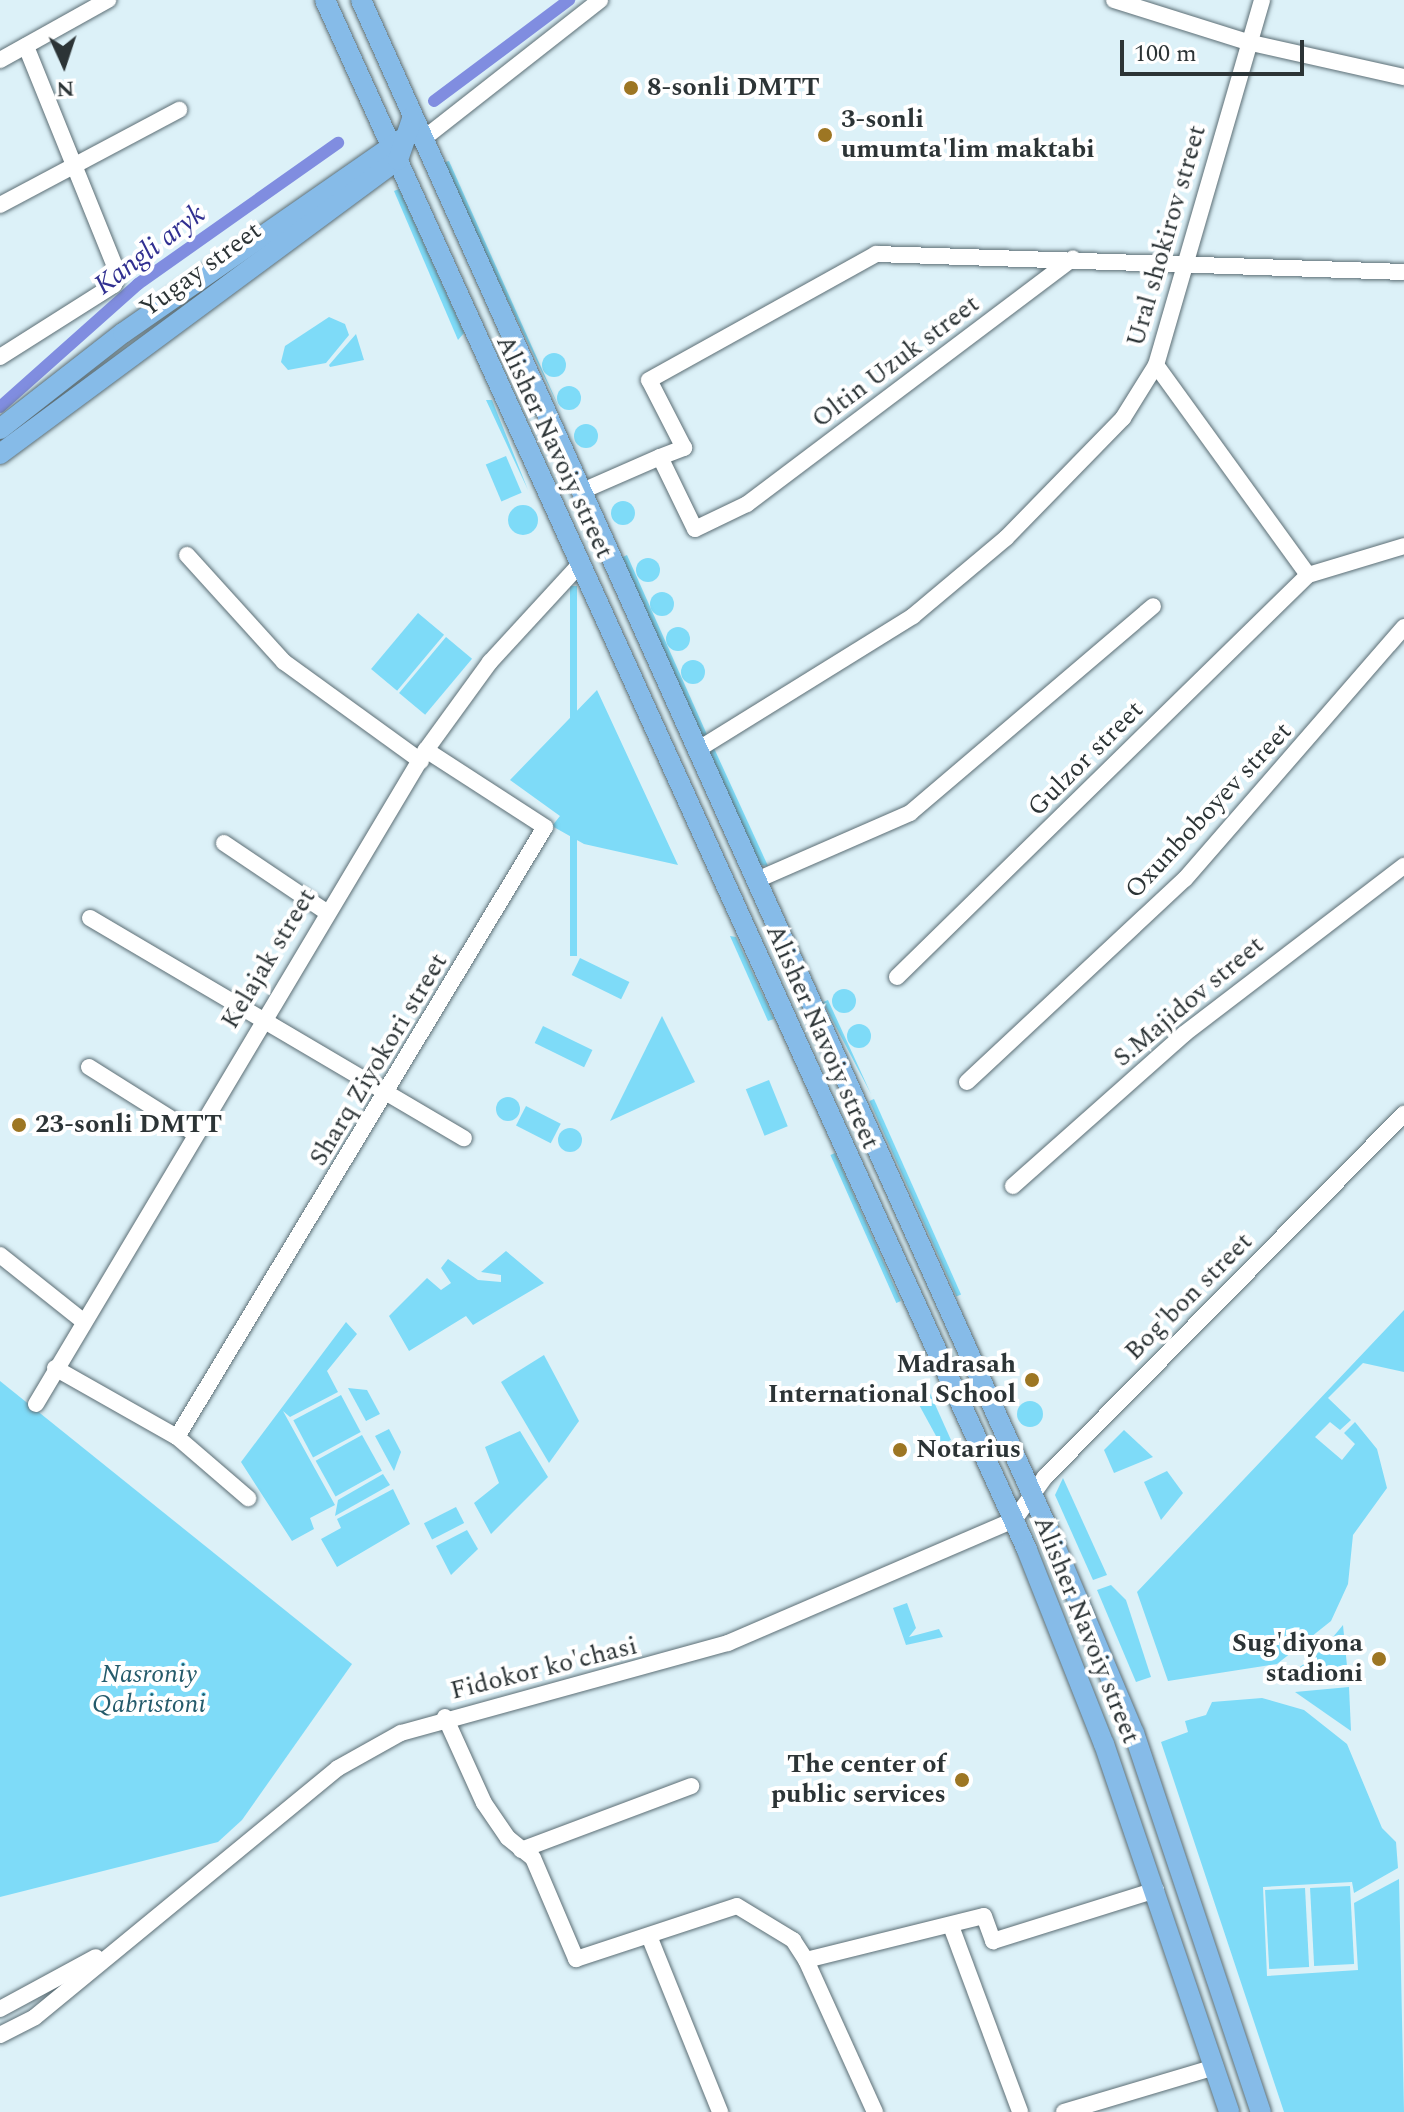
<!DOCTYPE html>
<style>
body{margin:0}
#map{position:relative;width:1404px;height:2112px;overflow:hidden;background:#dcf1f8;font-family:Spectral,serif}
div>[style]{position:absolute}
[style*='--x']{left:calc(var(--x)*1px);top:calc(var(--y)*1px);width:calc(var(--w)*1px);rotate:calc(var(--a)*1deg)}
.green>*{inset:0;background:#7edbf8;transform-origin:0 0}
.round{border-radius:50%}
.canal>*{height:12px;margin:-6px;padding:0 6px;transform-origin:6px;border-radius:6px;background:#808de0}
.roads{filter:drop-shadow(0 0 2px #5c6e75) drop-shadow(0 0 2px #5c6e75)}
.minor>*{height:16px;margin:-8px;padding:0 8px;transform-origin:8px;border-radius:8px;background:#fff}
.major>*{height:20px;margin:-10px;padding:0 10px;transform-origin:10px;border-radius:10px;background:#86bbe8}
.dots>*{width:22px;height:22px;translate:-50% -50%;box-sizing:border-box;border:4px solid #fff;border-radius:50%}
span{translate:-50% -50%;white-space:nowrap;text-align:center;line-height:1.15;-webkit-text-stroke:8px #fff;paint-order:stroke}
.poi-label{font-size:26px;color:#2c3436;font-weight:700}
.left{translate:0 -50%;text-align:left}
.right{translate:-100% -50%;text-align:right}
.street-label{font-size:26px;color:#2c3436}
.park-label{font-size:26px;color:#255b6b;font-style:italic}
.water-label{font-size:28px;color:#313091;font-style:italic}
.north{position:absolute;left:24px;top:24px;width:80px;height:80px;-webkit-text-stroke:6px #fff;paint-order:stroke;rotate:177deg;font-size:22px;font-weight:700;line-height:32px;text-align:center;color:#2c3436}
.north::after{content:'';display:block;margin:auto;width:28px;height:36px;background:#2c3436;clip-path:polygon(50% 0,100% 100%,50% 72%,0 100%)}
.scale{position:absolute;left:1120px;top:40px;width:184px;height:36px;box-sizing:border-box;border:4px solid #2c3436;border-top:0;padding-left:10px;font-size:24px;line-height:28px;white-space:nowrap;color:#2c3436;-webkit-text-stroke:6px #fff;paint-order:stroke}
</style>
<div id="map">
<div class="green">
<i style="clip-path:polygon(449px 161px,562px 414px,442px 163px)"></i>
<i style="clip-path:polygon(399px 189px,464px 333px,458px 340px,394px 191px)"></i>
<i style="clip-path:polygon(329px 317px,345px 324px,349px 335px,326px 363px,288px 370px,281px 362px,285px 346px)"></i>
<i style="clip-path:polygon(356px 334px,364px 360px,330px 367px,329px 365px)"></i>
<i class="round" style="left:542px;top:353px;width:24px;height:24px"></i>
<i class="round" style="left:557px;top:386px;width:24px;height:24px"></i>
<i style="clip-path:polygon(486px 400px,492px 400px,528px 490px)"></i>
<i class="round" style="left:574px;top:424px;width:24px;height:24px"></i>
<i style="left:506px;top:456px;width:40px;height:22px;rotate:67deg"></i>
<i class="round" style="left:611px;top:501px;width:24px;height:24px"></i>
<i class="round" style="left:508px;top:505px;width:30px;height:30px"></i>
<i style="left:627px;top:555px;width:202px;height:9px;rotate:66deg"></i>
<i class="round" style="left:636px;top:558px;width:24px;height:24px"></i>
<i style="left:570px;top:586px;width:7px;height:370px"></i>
<i class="round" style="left:650px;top:592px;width:24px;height:24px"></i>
<i style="left:418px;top:613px;width:34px;height:73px;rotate:40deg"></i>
<i class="round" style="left:666px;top:627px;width:24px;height:24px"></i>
<i style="left:446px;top:637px;width:34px;height:73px;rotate:40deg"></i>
<i class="round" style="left:681px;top:660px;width:24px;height:24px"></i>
<i style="clip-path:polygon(597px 690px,678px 865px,584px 844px,552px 826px,560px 816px,510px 780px)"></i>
<i style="clip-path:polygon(713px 746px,768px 866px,759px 865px,707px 749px)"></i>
<i style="clip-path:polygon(730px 936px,736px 937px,774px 1019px,768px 1021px)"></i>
<i style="left:580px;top:958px;width:55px;height:19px;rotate:26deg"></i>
<i class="round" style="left:832px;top:989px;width:24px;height:24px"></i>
<i style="clip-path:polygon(828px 1000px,871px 1094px,823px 1002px)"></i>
<i style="clip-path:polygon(662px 1016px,695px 1082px,610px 1121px)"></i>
<i class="round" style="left:847px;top:1024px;width:24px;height:24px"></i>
<i style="left:543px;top:1026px;width:55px;height:19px;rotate:26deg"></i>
<i style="left:769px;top:1080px;width:50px;height:25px;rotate:68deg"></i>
<i class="round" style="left:496px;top:1097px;width:24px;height:24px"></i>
<i style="left:874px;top:1099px;width:214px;height:5px;rotate:66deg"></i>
<i style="left:526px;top:1106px;width:39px;height:22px;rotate:27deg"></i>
<i class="round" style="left:558px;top:1128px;width:24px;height:24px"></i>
<i style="left:835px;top:1153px;width:162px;height:5px;rotate:66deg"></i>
<i style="clip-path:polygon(506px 1251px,544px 1283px,473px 1325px,466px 1316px,409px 1351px,389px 1316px,427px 1278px,441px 1290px,451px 1283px,441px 1268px,448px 1259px,478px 1280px,501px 1282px,501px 1275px,481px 1272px)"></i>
<i style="clip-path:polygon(1404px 1310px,1404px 1372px,1363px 1363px,1328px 1398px,1351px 1420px,1340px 1430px,1330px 1422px,1315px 1437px,1342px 1460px,1355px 1444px,1344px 1433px,1355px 1422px,1377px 1449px,1387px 1488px,1353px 1535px,1348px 1584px,1331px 1621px,1277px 1664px,1168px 1681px,1137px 1592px)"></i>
<i style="clip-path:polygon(346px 1322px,357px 1334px,327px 1371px,338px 1392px,290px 1417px,283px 1411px,335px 1505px,310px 1518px,314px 1529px,292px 1541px,241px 1462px)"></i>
<i style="clip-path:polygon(544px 1355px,579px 1421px,549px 1463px,501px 1382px)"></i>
<i style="clip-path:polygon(0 1381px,352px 1664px,242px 1820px,218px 1842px,0 1897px)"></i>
<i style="clip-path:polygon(348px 1388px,367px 1390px,380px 1414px,366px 1421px)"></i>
<i style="clip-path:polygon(929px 1391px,951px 1440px,941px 1445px,918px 1403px)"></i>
<i style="left:341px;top:1395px;width:42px;height:54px;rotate:62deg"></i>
<i class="round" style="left:1017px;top:1401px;width:26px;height:26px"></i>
<i style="clip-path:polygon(389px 1429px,401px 1452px,394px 1471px,375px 1436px)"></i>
<i style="clip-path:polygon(1124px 1430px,1153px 1457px,1114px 1473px,1104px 1450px)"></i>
<i style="clip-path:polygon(520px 1431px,548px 1477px,491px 1534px,474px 1503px,499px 1483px,485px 1447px)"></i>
<i style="left:362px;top:1435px;width:41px;height:53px;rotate:61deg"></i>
<i style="clip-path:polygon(1167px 1471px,1183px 1493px,1161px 1520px,1144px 1482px)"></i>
<i style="clip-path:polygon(383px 1474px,390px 1485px,335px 1516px,338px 1500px)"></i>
<i style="clip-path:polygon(1063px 1478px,1107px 1575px,1093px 1580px,1055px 1495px)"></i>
<i style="clip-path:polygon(393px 1489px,410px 1524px,337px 1567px,321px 1539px,341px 1528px,337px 1519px)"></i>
<i style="left:456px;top:1507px;width:18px;height:36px;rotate:63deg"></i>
<i style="clip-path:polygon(467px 1530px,478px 1549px,451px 1575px,436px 1546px)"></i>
<i style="clip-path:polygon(1111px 1585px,1126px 1600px,1151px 1677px,1136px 1682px,1097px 1590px)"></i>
<i style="clip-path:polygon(907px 1603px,916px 1628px,909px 1637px,939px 1629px,943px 1637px,906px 1645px,893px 1608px)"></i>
<i style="clip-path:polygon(1343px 1625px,1347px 1666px,1296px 1670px,1323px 1649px)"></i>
<i style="clip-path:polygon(1349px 1687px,1351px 1731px,1295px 1692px)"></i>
<i style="clip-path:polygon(1262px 1698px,1304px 1710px,1347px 1744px,1382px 1828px,1396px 1842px,1398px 1868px,1354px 1893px,1352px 1882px,1263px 1887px,1267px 1976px,1358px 1970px,1354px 1903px,1399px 1879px,1404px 2112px,1284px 2112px,1161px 1742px,1188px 1732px,1185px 1721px,1206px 1715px,1212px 1702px)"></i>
<i style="left:1350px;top:1886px;width:78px;height:40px;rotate:87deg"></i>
<i style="left:1305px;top:1888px;width:79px;height:40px;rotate:87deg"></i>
</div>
<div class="canal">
<i style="--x:434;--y:101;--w:169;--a:-36.8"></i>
<i style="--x:0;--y:407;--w:185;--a:-41.7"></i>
<i style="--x:138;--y:284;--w:245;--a:-35.2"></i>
</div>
<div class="roads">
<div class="minor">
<i style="--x:1114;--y:0;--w:139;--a:17.5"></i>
<i style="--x:1247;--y:42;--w:161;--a:12.6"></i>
<i style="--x:0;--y:60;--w:124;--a:-29.1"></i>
<i style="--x:423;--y:139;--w:225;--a:-38.1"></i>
<i style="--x:0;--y:205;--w:203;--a:-28"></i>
<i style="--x:0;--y:357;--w:135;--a:-32.3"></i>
<i style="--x:114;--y:285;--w:12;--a:-70"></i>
<i style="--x:118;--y:274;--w:246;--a:-112"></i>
<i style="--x:1156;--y:365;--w:259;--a:54.1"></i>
<i style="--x:660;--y:457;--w:26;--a:-21"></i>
<i style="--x:684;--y:448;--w:76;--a:-117.2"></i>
<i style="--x:649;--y:380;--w:260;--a:-29"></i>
<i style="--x:876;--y:254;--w:528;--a:1.95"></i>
<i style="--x:580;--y:492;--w:87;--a:-23.6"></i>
<i style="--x:660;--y:457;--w:80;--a:64.1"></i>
<i style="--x:695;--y:529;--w:58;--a:-25.7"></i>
<i style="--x:747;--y:504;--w:408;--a:-37"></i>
<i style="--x:187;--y:555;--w:144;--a:47.8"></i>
<i style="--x:284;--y:662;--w:169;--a:35.9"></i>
<i style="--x:697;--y:750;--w:254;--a:-31.8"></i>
<i style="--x:913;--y:616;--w:121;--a:-40"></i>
<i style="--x:1006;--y:538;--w:168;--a:-45.7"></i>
<i style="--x:1123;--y:418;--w:62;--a:-58.1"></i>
<i style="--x:1156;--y:365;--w:380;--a:-73.8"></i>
<i style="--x:224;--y:843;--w:122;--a:34"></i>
<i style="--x:757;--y:880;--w:167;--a:-23.6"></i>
<i style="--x:910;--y:813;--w:319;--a:-40.4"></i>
<i style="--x:90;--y:918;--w:434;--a:30.5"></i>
<i style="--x:897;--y:977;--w:575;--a:-44.37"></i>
<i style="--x:1308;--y:575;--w:100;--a:-16.8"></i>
<i style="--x:89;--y:1067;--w:124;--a:32.2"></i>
<i style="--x:967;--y:1082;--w:298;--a:-43"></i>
<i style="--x:1185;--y:879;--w:334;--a:-49"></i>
<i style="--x:1013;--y:1186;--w:229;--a:-41.6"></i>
<i style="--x:1184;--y:1034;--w:277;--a:-37.4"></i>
<i style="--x:0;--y:1255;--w:106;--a:38.5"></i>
<i style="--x:55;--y:1368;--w:140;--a:29.5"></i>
<i style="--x:177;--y:1437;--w:94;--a:40.7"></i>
<i style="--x:36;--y:1404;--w:761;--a:-59.19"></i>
<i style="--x:426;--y:750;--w:109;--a:-54"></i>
<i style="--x:490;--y:662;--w:133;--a:-47.4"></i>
<i style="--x:177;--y:1437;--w:712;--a:-58.9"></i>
<i style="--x:545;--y:827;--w:142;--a:-147.1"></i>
<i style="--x:445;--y:1717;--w:94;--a:65.6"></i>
<i style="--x:484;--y:1803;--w:42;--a:55.6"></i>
<i style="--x:508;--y:1838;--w:32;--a:39"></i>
<i style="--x:533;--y:1858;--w:110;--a:66.9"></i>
<i style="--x:576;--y:1959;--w:169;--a:-18.2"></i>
<i style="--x:737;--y:1906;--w:66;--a:31.3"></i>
<i style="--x:793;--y:1940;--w:24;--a:57"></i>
<i style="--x:806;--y:1960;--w:167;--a:65.6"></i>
<i style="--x:521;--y:1850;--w:182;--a:-20.6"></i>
<i style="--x:951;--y:1926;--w:198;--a:69.6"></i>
<i style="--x:649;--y:1936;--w:190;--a:68"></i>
<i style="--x:806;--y:1960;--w:183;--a:-13.9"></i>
<i style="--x:984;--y:1916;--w:27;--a:70"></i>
<i style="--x:993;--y:1941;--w:171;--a:-17.4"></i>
<i style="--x:0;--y:2009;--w:109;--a:-28.4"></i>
<i style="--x:0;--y:2035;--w:39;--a:-27"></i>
<i style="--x:35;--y:2017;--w:392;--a:-39.4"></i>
<i style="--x:338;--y:1768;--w:72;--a:-29.1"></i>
<i style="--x:401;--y:1733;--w:339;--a:-15.4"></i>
<i style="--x:728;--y:1643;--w:311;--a:-23.3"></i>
<i style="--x:1014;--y:1520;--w:53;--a:-54.2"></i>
<i style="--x:1045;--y:1477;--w:511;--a:-45.32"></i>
<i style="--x:1064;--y:2112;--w:158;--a:-16.6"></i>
</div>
<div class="major">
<i style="--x:325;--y:0;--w:1702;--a:65.63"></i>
<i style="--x:1027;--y:1550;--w:209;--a:68.4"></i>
<i style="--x:1104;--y:1744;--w:389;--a:71.2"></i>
<i style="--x:361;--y:0;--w:1684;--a:65.81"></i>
<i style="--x:1051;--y:1536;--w:214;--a:67.2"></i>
<i style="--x:1134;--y:1733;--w:400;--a:71.5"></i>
<i style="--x:0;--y:429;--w:156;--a:-38"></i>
<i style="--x:123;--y:333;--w:340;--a:-34.8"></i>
<i style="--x:0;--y:454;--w:495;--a:-36.5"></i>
<i style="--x:398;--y:160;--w:46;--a:-71.2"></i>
</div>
</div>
<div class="dots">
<i style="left:631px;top:88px;background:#9d7623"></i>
<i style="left:825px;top:135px;background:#9d7623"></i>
<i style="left:19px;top:1125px;background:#9d7623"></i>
<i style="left:1032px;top:1380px;background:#9d7623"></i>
<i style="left:900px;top:1450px;background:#9d7623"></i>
<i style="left:1379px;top:1659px;background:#9d7623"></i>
<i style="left:962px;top:1780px;background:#9d7623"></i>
</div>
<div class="poi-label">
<span class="left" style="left:647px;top:88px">8-sonli DMTT</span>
<span class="left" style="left:841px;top:135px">3-sonli<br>umumta'lim maktabi</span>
<span class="left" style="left:35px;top:1125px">23-sonli DMTT</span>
<span class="right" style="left:1016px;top:1380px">Madrasah<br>International School</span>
<span class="left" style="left:916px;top:1450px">Notarius</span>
<span class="right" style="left:1363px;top:1659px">Sug'diyona<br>stadioni</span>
<span class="right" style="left:946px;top:1780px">The center of<br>public services</span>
</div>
<div class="street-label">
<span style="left:1167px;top:236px;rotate:-74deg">Ural shokirov street</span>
<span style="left:201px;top:270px;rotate:-36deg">Yugay street</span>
<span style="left:896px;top:362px;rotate:-37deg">Oltin Uzuk street</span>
<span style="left:554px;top:447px;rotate:65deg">Alisher Navoiy street</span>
<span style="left:1086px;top:759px;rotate:-45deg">Gulzor street</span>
<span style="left:1209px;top:811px;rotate:-47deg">Oxunboboyev street</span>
<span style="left:269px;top:959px;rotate:-59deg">Kelajak street</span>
<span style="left:1189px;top:1002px;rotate:-40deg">S.Majidov street</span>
<span style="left:822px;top:1037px;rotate:66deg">Alisher Navoiy street</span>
<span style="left:379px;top:1060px;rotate:-59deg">Sharq Ziyokori street</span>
<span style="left:1189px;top:1297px;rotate:-45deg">Bog'bon street</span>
<span style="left:1086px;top:1630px;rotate:68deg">Alisher Navoiy street</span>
<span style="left:544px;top:1669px;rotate:-14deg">Fidokor ko'chasi</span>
</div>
<div class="park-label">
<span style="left:149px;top:1690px">Nasroniy<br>Qabristoni</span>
</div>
<div class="water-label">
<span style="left:150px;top:250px;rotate:-37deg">Kangli aryk</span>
</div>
<div class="north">N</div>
<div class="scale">100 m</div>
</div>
